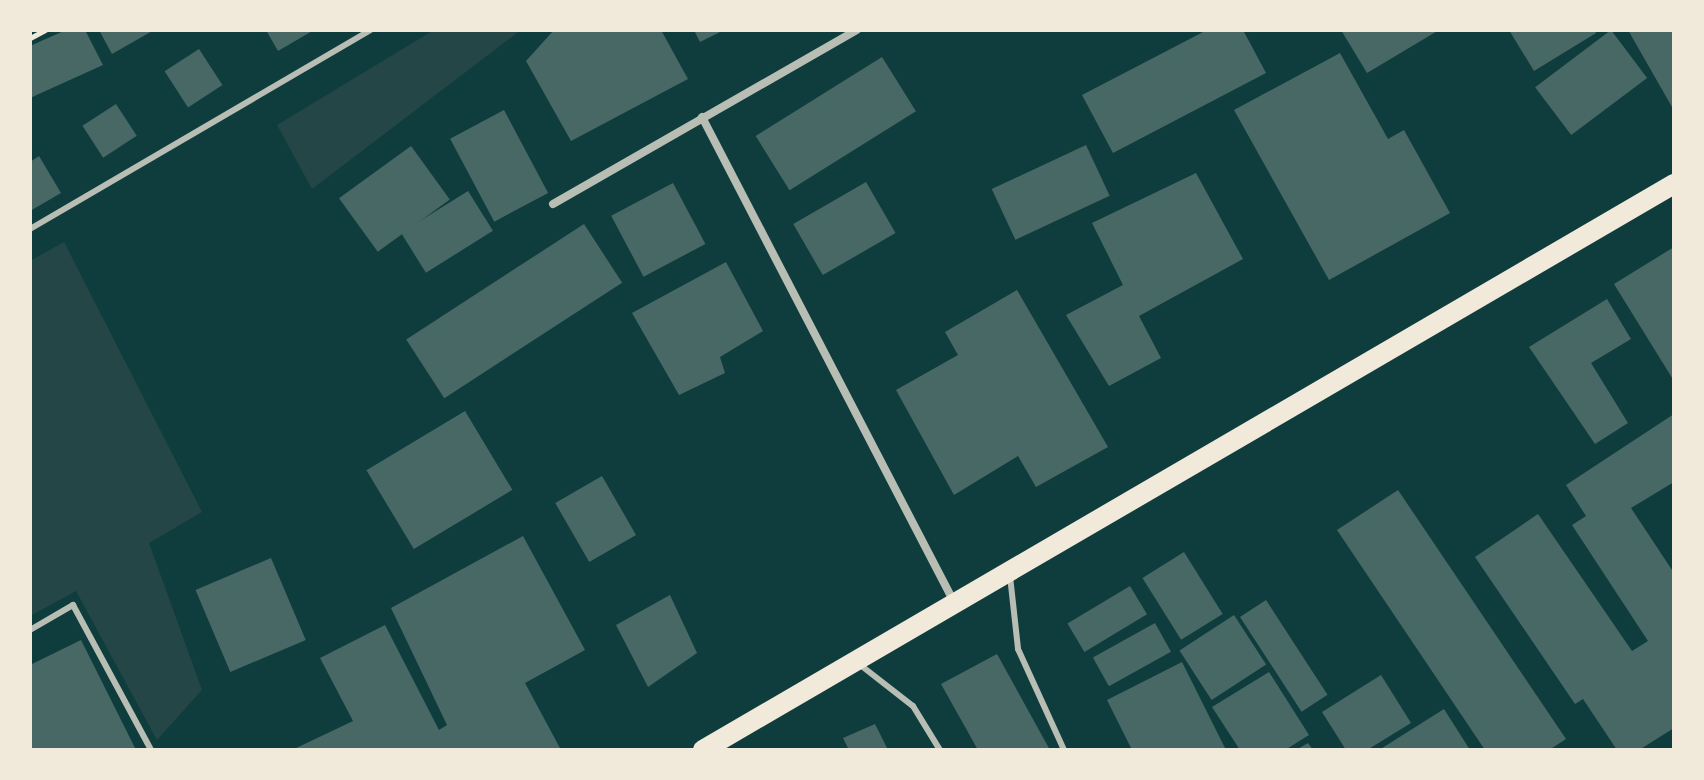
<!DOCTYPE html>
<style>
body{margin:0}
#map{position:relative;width:1704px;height:780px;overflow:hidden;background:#0f3d3e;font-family:Jost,sans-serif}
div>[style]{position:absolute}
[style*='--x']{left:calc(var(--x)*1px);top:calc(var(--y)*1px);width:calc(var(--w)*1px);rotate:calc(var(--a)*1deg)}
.green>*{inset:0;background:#244646}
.building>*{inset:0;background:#486865;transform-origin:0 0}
.path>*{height:5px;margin:-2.5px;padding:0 2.5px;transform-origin:2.5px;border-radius:2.5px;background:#f1e9da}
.service>*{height:6px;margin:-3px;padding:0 3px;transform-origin:3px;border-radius:3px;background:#b8beb3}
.minor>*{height:8px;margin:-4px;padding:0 4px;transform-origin:4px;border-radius:4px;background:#b8beb3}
.primary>*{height:20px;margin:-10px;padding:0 10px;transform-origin:10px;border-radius:10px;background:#f1e9da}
span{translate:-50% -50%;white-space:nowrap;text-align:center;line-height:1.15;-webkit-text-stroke:6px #f1e9da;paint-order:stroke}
.frame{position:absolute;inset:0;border:32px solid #f1e9da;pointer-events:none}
</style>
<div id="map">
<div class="green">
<i style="clip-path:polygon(434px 30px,521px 30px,312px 189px,277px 125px)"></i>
<i style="clip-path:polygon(64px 242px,202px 512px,149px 543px,202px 690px,157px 740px,76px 591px,30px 616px,30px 261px)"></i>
</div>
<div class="building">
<i style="clip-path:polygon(66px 30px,85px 30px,103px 65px,30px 98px,30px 46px)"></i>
<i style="clip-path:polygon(99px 30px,154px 30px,112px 54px)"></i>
<i style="clip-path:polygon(266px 30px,314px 30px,278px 51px)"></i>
<i style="clip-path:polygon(554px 30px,661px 30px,688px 79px,571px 141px,526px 61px)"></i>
<i style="clip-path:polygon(694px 30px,724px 30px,700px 42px)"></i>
<i style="clip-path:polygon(1207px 30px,1243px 30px,1266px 73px,1113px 153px,1082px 95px)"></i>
<i style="clip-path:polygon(1341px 30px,1439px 30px,1367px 73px)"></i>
<i style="clip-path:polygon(1509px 30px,1595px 30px,1596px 33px,1534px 71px)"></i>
<i style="left:1611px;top:30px;width:60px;height:95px;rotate:53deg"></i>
<i style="clip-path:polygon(1628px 30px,1674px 30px,1674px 106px,1672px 107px)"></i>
<i style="left:199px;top:49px;width:43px;height:41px;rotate:57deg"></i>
<i style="clip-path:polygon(1340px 53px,1388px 139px,1404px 130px,1450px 213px,1329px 280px,1234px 110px)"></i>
<i style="left:882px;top:57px;width:64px;height:149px;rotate:58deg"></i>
<i style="left:116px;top:104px;width:38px;height:40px;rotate:57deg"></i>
<i style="left:504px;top:110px;width:94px;height:61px;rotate:62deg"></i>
<i style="left:1086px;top:145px;width:56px;height:104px;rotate:65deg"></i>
<i style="left:411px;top:146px;width:66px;height:89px;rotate:54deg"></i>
<i style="clip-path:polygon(39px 156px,61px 193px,30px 211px,30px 162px)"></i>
<i style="clip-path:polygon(1196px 173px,1243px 259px,1139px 316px,1161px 358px,1109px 386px,1066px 315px,1123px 285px,1092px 223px)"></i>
<i style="left:866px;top:182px;width:59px;height:84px;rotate:60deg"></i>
<i style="left:673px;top:183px;width:69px;height:70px;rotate:62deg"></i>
<i style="left:468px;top:191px;width:47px;height:79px;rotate:58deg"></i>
<i style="left:584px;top:224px;width:70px;height:212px;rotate:57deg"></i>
<i style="clip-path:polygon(1674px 247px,1674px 381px,1614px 284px)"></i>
<i style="clip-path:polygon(726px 262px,763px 331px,720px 357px,725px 373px,679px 395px,632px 313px)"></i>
<i style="clip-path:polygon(1017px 290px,1108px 447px,1036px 487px,1018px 456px,954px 495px,896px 390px,958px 355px,945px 332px)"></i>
<i style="clip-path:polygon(1607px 299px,1631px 339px,1591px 363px,1628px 423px,1595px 444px,1529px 347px)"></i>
<i style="left:465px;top:411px;width:92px;height:115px;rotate:59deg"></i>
<i style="clip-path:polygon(1674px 414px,1674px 482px,1631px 508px,1674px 573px,1674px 728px,1639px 750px,1617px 750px,1583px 699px,1575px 704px,1475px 557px,1538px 514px,1632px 651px,1648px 641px,1572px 525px,1586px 516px,1566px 485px)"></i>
<i style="left:602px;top:476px;width:68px;height:54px;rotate:60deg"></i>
<i style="clip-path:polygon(1398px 490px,1566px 739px,1549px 750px,1485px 750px,1337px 530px)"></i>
<i style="clip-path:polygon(523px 536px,585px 650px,525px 683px,561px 750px,292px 750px,353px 721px,320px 658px,385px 625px,439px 730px,447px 725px,391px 608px)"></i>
<i style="left:1184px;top:552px;width:73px;height:49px;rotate:58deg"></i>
<i style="left:271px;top:558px;width:89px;height:82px;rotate:67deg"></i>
<i style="left:1130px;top:586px;width:33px;height:73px;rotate:59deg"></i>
<i style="clip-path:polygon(670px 595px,697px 653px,648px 687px,616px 625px)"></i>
<i style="left:1266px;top:600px;width:113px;height:31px;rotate:57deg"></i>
<i style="left:1234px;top:615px;width:59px;height:65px;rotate:57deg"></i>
<i style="left:1155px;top:623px;width:33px;height:71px;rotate:61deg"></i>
<i style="clip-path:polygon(81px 640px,136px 750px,30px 750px,30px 665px)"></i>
<i style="clip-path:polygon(997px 654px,1050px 750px,978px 750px,941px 684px)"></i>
<i style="clip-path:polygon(1182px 662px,1226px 750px,1132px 750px,1107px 700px)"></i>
<i style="clip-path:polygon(1269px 672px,1309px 735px,1285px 750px,1240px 750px,1212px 707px)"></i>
<i style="clip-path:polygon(1381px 675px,1411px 723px,1367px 750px,1346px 750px,1322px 712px)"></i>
<i style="clip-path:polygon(1444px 709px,1470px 750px,1379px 750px)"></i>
<i style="clip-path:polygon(875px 724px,888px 750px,849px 750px,843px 738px)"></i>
<i style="clip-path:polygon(1308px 743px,1313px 750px,1296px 750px)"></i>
</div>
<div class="path">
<i style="--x:30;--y:38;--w:17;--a:-28"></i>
</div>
<div class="service">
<i style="--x:30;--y:229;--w:394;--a:-30.3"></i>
<i style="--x:1010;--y:576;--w:73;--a:83.7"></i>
<i style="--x:1018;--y:649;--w:111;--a:65.5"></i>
<i style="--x:30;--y:630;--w:50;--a:-30.2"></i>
<i style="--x:73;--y:605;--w:165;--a:61.7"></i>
<i style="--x:859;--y:664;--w:68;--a:37.9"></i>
<i style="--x:913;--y:706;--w:52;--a:58.5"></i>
</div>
<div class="minor">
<i style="--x:702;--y:117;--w:549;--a:62.55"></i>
<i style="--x:553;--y:204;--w:350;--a:-29.8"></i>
</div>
<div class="primary">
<i style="--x:703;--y:750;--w:1124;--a:-30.24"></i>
</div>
<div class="frame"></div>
</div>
